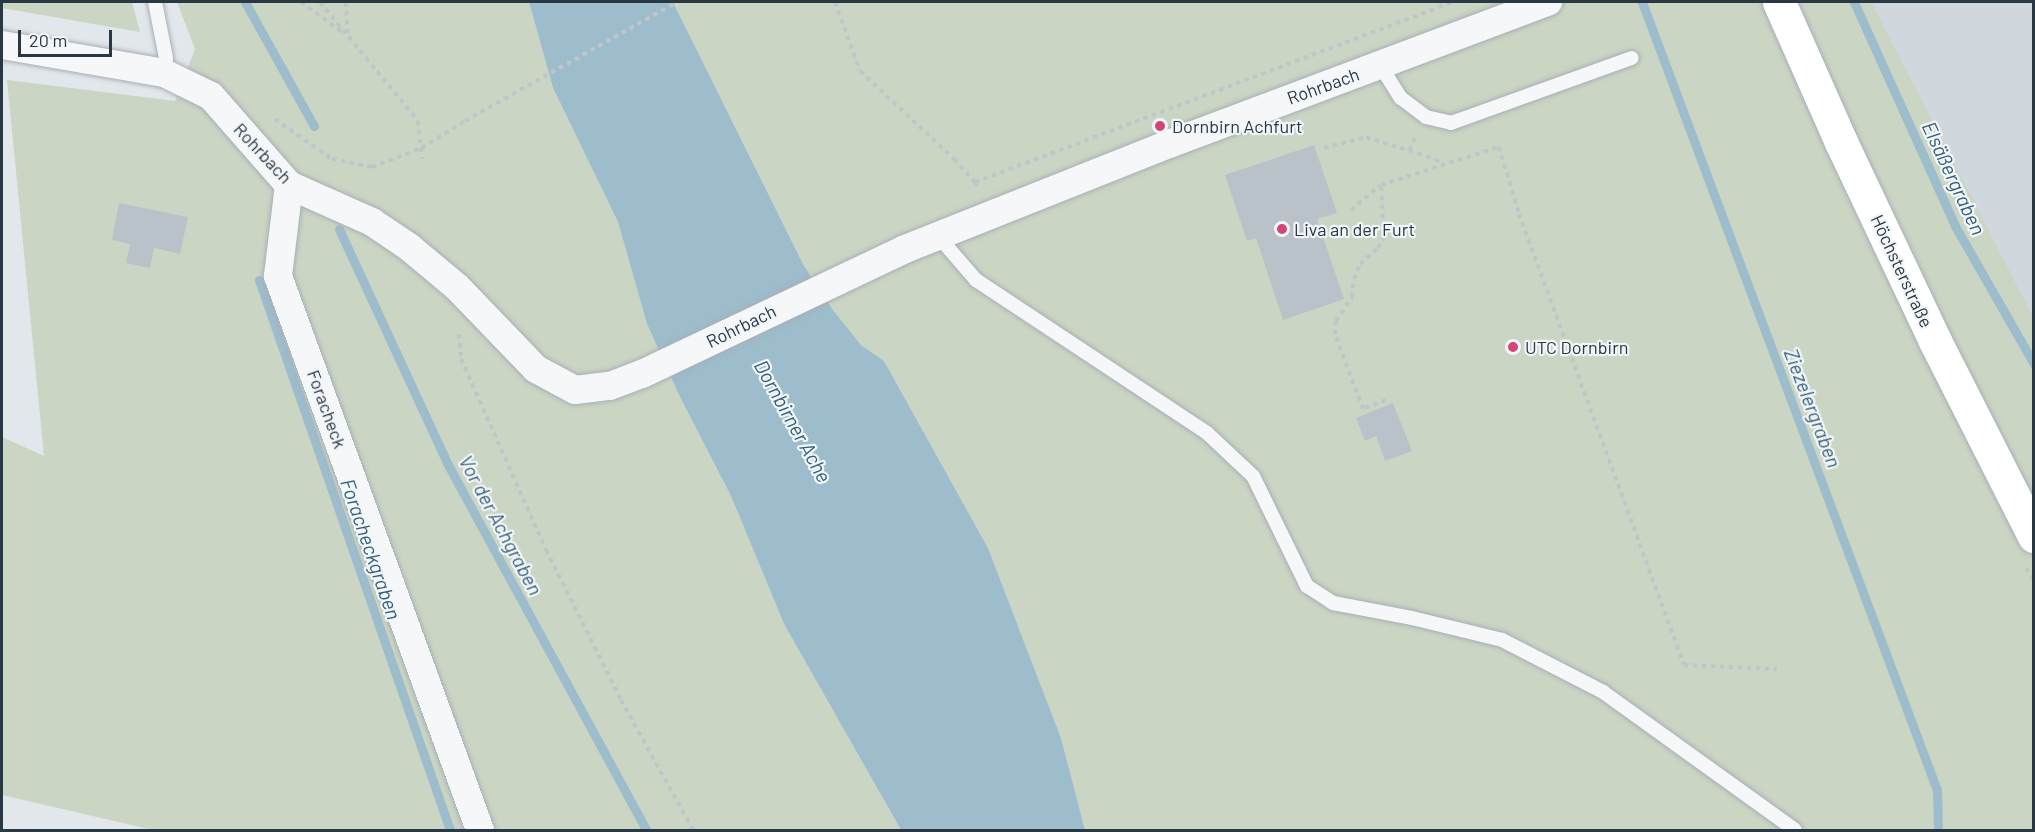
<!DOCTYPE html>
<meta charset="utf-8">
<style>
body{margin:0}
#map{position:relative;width:2035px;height:832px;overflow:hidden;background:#e2e7eb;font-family:Barlow,sans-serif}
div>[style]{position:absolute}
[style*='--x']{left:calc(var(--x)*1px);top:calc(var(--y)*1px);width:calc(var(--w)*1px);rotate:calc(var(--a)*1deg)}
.built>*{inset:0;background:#d0d7dd}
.green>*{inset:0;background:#cbd5c3}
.water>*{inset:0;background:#9dbccc}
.stream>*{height:9px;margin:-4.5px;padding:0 4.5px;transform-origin:4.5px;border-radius:4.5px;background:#9dbccc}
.building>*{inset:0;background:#b9c2c9}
.path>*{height:4px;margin-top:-2px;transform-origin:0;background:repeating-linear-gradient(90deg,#c0c5ca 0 4.5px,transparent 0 9px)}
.roads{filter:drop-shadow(0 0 2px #a7afb6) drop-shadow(0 0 2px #a7afb6)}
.lane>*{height:14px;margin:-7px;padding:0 7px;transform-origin:7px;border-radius:7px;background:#f5f7f9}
.street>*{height:28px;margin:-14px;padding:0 14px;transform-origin:14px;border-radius:14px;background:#f5f7f9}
.secondary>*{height:33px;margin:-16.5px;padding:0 16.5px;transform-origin:16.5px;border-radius:16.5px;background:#fff}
.dots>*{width:16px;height:16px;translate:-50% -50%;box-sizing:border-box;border:3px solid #f2f6f8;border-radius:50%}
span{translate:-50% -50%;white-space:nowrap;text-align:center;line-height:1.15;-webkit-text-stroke:4.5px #f2f6f8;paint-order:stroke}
.street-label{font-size:18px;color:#2a3844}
.poi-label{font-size:18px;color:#2a3844}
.left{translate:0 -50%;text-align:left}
.water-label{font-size:20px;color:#335f79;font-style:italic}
.frame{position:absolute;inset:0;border:3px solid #2a3844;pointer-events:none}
.scale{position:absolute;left:18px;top:30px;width:94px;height:27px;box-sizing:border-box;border:3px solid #2a3844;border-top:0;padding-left:8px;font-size:18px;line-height:21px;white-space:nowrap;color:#2a3844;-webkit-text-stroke:4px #f2f6f8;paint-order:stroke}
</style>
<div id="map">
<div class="built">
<i style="clip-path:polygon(1868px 2px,2033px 2px,2033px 321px)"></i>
</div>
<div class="green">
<i style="clip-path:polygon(2px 2px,132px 2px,140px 32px,2px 8px)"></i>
<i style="clip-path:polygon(177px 2px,529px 2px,553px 88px,618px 222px,647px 324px,680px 397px,731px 496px,784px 624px,901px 830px,153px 830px,2px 795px,2px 437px,44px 456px,7px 80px,175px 101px,195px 49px)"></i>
<i style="clip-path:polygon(673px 2px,1871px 2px,2033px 317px,2033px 830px,1085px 830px,1061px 738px,988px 548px,884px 361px,861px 345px,833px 310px,803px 264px)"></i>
</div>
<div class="water">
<i style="clip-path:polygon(529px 2px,673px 2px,803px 264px,833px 310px,861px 345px,884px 361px,988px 548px,1061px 738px,1085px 830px,901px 830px,784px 624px,731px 496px,680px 397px,647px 324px,618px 222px,553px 88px)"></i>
</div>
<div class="stream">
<i style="--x:245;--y:2;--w:142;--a:60.9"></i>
<i style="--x:1642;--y:2;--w:841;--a:69.48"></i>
<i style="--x:1937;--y:790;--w:40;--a:88.6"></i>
<i style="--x:1854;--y:2;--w:246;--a:65.7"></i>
<i style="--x:1955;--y:226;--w:159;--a:60.2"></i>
<i style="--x:339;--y:229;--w:258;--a:65.2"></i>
<i style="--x:447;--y:463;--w:417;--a:61.5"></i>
<i style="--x:259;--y:280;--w:582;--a:70.85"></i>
</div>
<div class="building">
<i style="clip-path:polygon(1314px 145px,1337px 213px,1317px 219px,1344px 299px,1283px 320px,1256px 238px,1247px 241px,1225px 175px)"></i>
<i style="clip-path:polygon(119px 203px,188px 217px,180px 254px,154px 248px,150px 268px,126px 263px,130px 244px,112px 240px)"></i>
<i style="clip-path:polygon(1393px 403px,1412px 451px,1385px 461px,1376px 436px,1365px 441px,1356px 418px)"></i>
</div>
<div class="path">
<i style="--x:301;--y:2;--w:51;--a:36.2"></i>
<i style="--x:320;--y:2;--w:154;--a:50.5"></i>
<i style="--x:418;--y:121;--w:38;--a:84"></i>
<i style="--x:346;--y:2;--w:33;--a:87"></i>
<i style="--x:835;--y:2;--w:73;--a:70.1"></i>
<i style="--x:860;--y:71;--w:129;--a:43.1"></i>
<i style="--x:954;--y:159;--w:31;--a:48"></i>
<i style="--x:975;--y:182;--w:8;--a:67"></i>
<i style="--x:275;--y:119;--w:70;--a:35.1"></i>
<i style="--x:332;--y:159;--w:41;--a:11.3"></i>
<i style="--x:372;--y:167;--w:53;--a:-20.8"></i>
<i style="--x:422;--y:148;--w:51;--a:-32.1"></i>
<i style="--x:465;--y:121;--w:243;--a:-29.3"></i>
<i style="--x:1324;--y:148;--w:43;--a:-14.7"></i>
<i style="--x:1366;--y:137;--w:73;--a:17.4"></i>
<i style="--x:1436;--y:159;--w:9;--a:49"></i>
<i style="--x:1409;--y:150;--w:15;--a:-62"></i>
<i style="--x:975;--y:182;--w:511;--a:-20.63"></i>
<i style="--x:1351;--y:210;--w:38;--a:-40"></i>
<i style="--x:459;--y:334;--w:25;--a:85"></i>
<i style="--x:461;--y:359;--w:209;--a:66"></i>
<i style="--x:546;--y:550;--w:168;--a:63.4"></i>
<i style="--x:621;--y:700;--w:149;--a:61"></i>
<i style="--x:1386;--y:400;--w:25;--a:159"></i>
<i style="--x:1363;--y:409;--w:80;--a:-110.5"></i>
<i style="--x:1335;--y:334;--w:13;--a:-86"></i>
<i style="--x:1336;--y:321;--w:29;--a:-56"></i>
<i style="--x:1352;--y:297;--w:18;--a:-84"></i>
<i style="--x:1354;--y:279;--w:16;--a:-68"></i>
<i style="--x:1360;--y:264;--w:24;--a:-42"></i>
<i style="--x:1378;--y:248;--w:13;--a:-63"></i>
<i style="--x:1384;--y:236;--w:51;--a:-93.4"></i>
<i style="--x:1381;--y:185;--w:124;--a:-17.9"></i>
<i style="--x:1499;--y:147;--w:70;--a:73.4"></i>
<i style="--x:1519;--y:214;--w:480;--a:69.9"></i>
<i style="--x:1684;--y:665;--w:93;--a:2.5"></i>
<i style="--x:2026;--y:568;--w:14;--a:56"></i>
</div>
<div class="roads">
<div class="lane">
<i style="--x:155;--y:2;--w:57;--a:78.9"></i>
<i style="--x:166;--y:58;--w:15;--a:98"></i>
<i style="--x:1380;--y:65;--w:39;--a:58"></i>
<i style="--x:1401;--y:98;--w:31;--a:37"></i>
<i style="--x:1426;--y:117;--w:26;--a:13"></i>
<i style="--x:1451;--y:123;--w:192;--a:-19.8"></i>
<i style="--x:938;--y:236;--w:58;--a:49.2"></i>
<i style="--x:976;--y:280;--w:277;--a:33.5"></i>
<i style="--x:1207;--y:433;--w:63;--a:43.1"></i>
<i style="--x:1253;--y:476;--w:123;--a:63.9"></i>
<i style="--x:1307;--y:586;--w:31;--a:33"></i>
<i style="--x:1333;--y:603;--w:80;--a:10.8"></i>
<i style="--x:1412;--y:618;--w:93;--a:13.7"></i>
<i style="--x:1502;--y:640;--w:114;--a:27.2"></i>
<i style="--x:1603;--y:692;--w:236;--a:35.7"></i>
</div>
<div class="street">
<i style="--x:2;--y:45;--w:164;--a:9.8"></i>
<i style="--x:164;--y:73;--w:52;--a:26.1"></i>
<i style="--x:211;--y:96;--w:118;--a:48.8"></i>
<i style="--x:289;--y:185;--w:91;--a:24"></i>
<i style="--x:372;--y:222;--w:45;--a:34"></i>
<i style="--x:409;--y:247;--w:62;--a:39.8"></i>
<i style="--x:457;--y:287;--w:114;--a:46.1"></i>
<i style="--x:536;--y:369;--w:44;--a:28.3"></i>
<i style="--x:575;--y:390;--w:35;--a:-7"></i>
<i style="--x:610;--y:386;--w:34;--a:-21"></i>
<i style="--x:642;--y:374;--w:291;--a:-25.4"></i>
<i style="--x:905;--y:249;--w:287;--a:-21.7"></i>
<i style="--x:1172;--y:143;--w:402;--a:-20.6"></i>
<i style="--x:289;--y:185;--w:92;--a:96.9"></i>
<i style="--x:278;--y:276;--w:590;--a:69.97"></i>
</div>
<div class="secondary">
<i style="--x:1779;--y:2;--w:153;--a:66.1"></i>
<i style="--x:1841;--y:142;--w:220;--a:64.7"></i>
<i style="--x:1935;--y:341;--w:219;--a:63.1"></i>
</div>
</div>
<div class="dots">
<i style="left:1160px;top:126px;background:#d24676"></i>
<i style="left:1282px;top:229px;background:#d24676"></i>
<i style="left:1513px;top:347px;background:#d24676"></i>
</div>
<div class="street-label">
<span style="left:1323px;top:86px;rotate:-20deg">Rohrbach</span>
<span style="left:263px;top:153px;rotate:47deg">Rohrbach</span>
<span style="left:1902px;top:271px;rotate:65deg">Höchsterstraße</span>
<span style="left:741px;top:326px;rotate:-26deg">Rohrbach</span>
<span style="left:327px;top:409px;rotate:70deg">Foracheck</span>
</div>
<div class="poi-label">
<span class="left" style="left:1172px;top:126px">Dornbirn Achfurt</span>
<span class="left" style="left:1294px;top:229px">Liva an der Furt</span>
<span class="left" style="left:1525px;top:347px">UTC Dornbirn</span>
</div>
<div class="water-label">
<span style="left:1954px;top:178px;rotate:65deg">Elsäßergraben</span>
<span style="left:1813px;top:408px;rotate:69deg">Ziezelergraben</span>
<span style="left:793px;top:421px;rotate:61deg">Dornbirner Ache</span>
<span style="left:501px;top:525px;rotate:62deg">Vor der Achgraben</span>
<span style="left:371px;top:549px;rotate:71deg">Foracheckgraben</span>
</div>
<div class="frame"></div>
<div class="scale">20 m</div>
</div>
